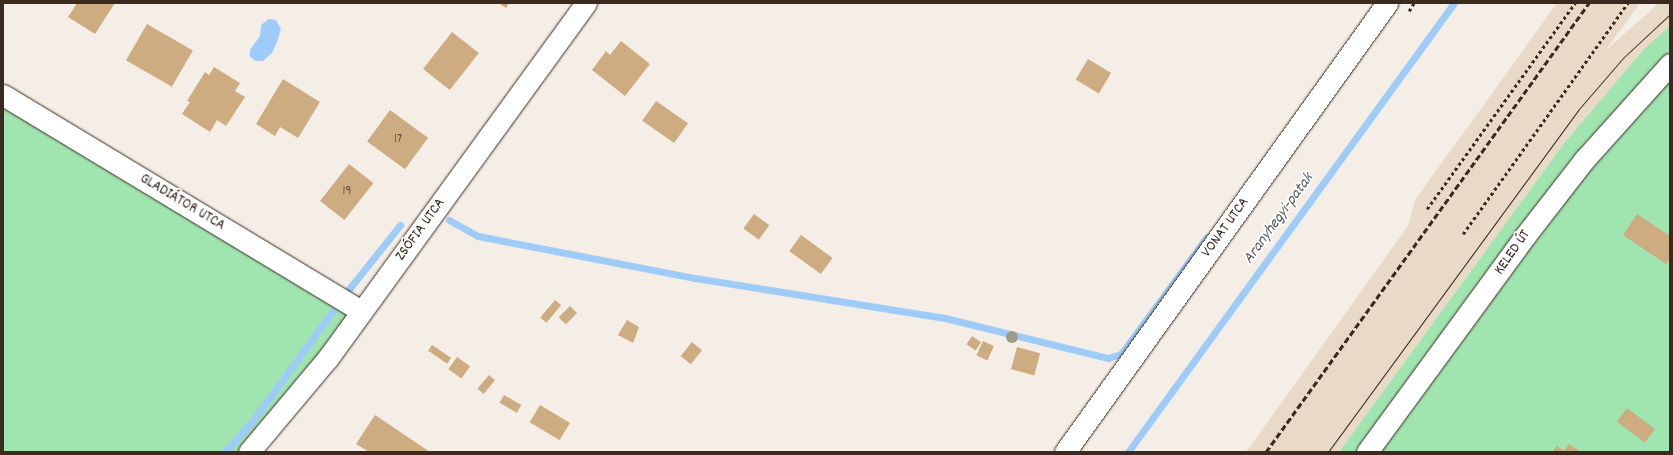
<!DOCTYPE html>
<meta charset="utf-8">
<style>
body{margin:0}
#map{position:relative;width:1673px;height:455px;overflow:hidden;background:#f5eee6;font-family:Dekko,sans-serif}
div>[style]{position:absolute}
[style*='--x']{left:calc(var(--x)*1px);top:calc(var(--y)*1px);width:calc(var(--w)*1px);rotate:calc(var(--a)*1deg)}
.built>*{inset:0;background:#e9dac8}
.green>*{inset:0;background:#a0e4b0}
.water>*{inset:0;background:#9ecbf8}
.stream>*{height:7px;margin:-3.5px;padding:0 3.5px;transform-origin:3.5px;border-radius:3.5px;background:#9ecbf8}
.building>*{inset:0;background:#ceac81;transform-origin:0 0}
.path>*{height:2.5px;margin-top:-1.25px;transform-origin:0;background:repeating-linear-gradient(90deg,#3b2a1e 0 3px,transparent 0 6px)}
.roads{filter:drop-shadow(0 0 1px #3b2a1e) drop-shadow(0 0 1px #3b2a1e)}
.minor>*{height:21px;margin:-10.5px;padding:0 10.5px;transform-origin:10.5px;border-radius:10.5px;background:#fff}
.tram>*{height:1px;margin:-0.5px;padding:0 0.5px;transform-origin:0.5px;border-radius:0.5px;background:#3b2a1e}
.rail>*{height:3px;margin-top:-1.5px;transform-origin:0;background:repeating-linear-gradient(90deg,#3b2a1e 0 6px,transparent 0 9px)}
.trees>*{width:12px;height:12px;margin:-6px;border-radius:50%;background:#9c9c8c}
span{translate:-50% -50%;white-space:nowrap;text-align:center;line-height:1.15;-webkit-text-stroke:3.5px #fff;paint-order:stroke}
.number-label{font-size:13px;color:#604a37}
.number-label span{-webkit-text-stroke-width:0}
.street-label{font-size:15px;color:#3b2a1e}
.water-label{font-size:16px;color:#595a5f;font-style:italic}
.frame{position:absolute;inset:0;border:4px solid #3b2a1e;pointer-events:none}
</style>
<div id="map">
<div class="built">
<i style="clip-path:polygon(1557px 3px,1640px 3px,1605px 51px,1659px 3px,1670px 3px,1670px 26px,1645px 48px,1565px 142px,1339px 452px,1246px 452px,1408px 226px,1415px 200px)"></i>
</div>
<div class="green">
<i style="clip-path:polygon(1670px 26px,1670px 452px,1339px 452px,1565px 142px,1645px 48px)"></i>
<i style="clip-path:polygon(3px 95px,361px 311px,252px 452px,3px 452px)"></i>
</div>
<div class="water">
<i style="clip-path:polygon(269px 19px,276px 20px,281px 29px,277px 42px,272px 53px,263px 61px,256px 61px,250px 57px,250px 50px,260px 36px,261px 25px)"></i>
</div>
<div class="stream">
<i style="--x:449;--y:220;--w:33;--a:29"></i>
<i style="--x:478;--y:236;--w:221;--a:11"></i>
<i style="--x:695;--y:278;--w:253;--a:9.1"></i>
<i style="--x:945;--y:318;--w:168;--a:13.8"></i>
<i style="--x:1108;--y:358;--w:14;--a:-17"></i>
<i style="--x:1121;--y:354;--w:145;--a:-53.7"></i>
<i style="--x:349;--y:289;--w:82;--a:-51.4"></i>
<i style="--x:224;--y:452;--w:40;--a:-47"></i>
<i style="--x:251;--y:423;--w:141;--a:-53.9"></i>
<i style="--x:1128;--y:452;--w:555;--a:-54.02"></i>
</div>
<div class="building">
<i style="clip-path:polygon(77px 3px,115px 3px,95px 34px,68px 17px)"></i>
<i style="clip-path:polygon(498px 3px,509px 3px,506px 8px)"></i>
<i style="left:147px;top:24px;width:53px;height:42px;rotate:30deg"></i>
<i style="left:452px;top:32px;width:34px;height:47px;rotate:38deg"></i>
<i style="clip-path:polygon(621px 41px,650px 64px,625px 96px,592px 70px,606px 51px,610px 55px)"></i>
<i style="left:1088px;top:59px;width:27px;height:24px;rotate:31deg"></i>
<i style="clip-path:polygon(214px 67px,240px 83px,235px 91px,245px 97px,226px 126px,217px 120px,210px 132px,182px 114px,190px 102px,187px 101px,205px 72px,209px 75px)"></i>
<i style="clip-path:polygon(283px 79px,320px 102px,298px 138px,280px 127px,275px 136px,256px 124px)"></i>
<i style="left:656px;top:101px;width:39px;height:24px;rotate:35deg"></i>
<i style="left:390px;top:110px;width:47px;height:39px;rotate:36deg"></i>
<i style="left:349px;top:164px;width:31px;height:47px;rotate:38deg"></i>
<i style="left:754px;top:214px;width:19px;height:18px;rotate:36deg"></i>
<i style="clip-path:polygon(1637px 214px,1670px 236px,1670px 258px,1666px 264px,1623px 235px)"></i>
<i style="left:801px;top:235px;width:39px;height:20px;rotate:36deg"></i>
<i style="left:555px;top:300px;width:8px;height:23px;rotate:40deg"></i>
<i style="left:570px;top:306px;width:10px;height:16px;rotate:45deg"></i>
<i style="clip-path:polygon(627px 320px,639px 327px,633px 343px,618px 335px)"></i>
<i style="left:972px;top:336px;width:11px;height:10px;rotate:34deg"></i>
<i style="left:983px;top:341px;width:12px;height:16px;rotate:24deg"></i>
<i style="left:692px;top:342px;width:13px;height:18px;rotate:39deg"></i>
<i style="left:432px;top:345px;width:23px;height:7px;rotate:34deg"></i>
<i style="left:1017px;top:347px;width:24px;height:23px;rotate:15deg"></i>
<i style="left:457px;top:357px;width:16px;height:15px;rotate:35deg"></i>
<i style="left:489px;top:375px;width:8px;height:18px;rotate:40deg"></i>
<i style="left:504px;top:395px;width:20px;height:9px;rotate:30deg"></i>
<i style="left:540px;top:405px;width:35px;height:20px;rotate:31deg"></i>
<i style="left:1627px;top:408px;width:35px;height:17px;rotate:37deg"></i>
<i style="clip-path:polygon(375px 415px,430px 452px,369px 452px,356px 444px)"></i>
<i style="clip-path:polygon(1569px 444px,1580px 452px,1552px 452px,1557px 446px,1564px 451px)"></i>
</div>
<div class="path">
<i style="--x:1409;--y:11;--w:9;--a:-58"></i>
<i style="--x:1427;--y:209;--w:254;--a:-54.3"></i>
<i style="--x:1463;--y:234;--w:284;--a:-54.5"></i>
</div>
<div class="roads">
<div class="minor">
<i style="--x:3;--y:95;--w:418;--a:31.1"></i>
<i style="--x:249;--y:452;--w:123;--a:-50"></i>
<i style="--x:328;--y:358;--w:439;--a:-54"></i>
<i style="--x:1065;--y:452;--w:553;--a:-54.35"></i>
<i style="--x:1367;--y:452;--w:268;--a:-53.8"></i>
<i style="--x:1525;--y:236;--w:96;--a:-52.2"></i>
<i style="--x:1584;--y:160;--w:129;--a:-48.1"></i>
</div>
</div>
<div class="tram">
<i style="--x:1328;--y:452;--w:425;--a:-53.8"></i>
<i style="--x:1579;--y:109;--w:67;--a:-49.2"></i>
<i style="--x:1623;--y:58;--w:64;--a:-43.1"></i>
</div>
<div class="rail">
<i style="--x:1266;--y:452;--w:553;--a:-54.27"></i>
</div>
<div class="trees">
<i style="left:1012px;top:337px"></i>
</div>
<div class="number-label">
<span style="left:398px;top:140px">17</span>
<span style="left:347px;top:192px">19</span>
</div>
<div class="street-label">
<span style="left:182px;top:203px;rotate:31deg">GLADIÁTOR UTCA</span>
<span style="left:1226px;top:228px;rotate:-54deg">VONAT UTCA</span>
<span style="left:421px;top:230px;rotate:-54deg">ZSÓFIA UTCA</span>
<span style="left:1513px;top:253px;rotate:-55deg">KELED ÚT</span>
</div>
<div class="water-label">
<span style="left:1279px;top:219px;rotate:-54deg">Aranyhegyi-patak</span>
</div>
<div class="frame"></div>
</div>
